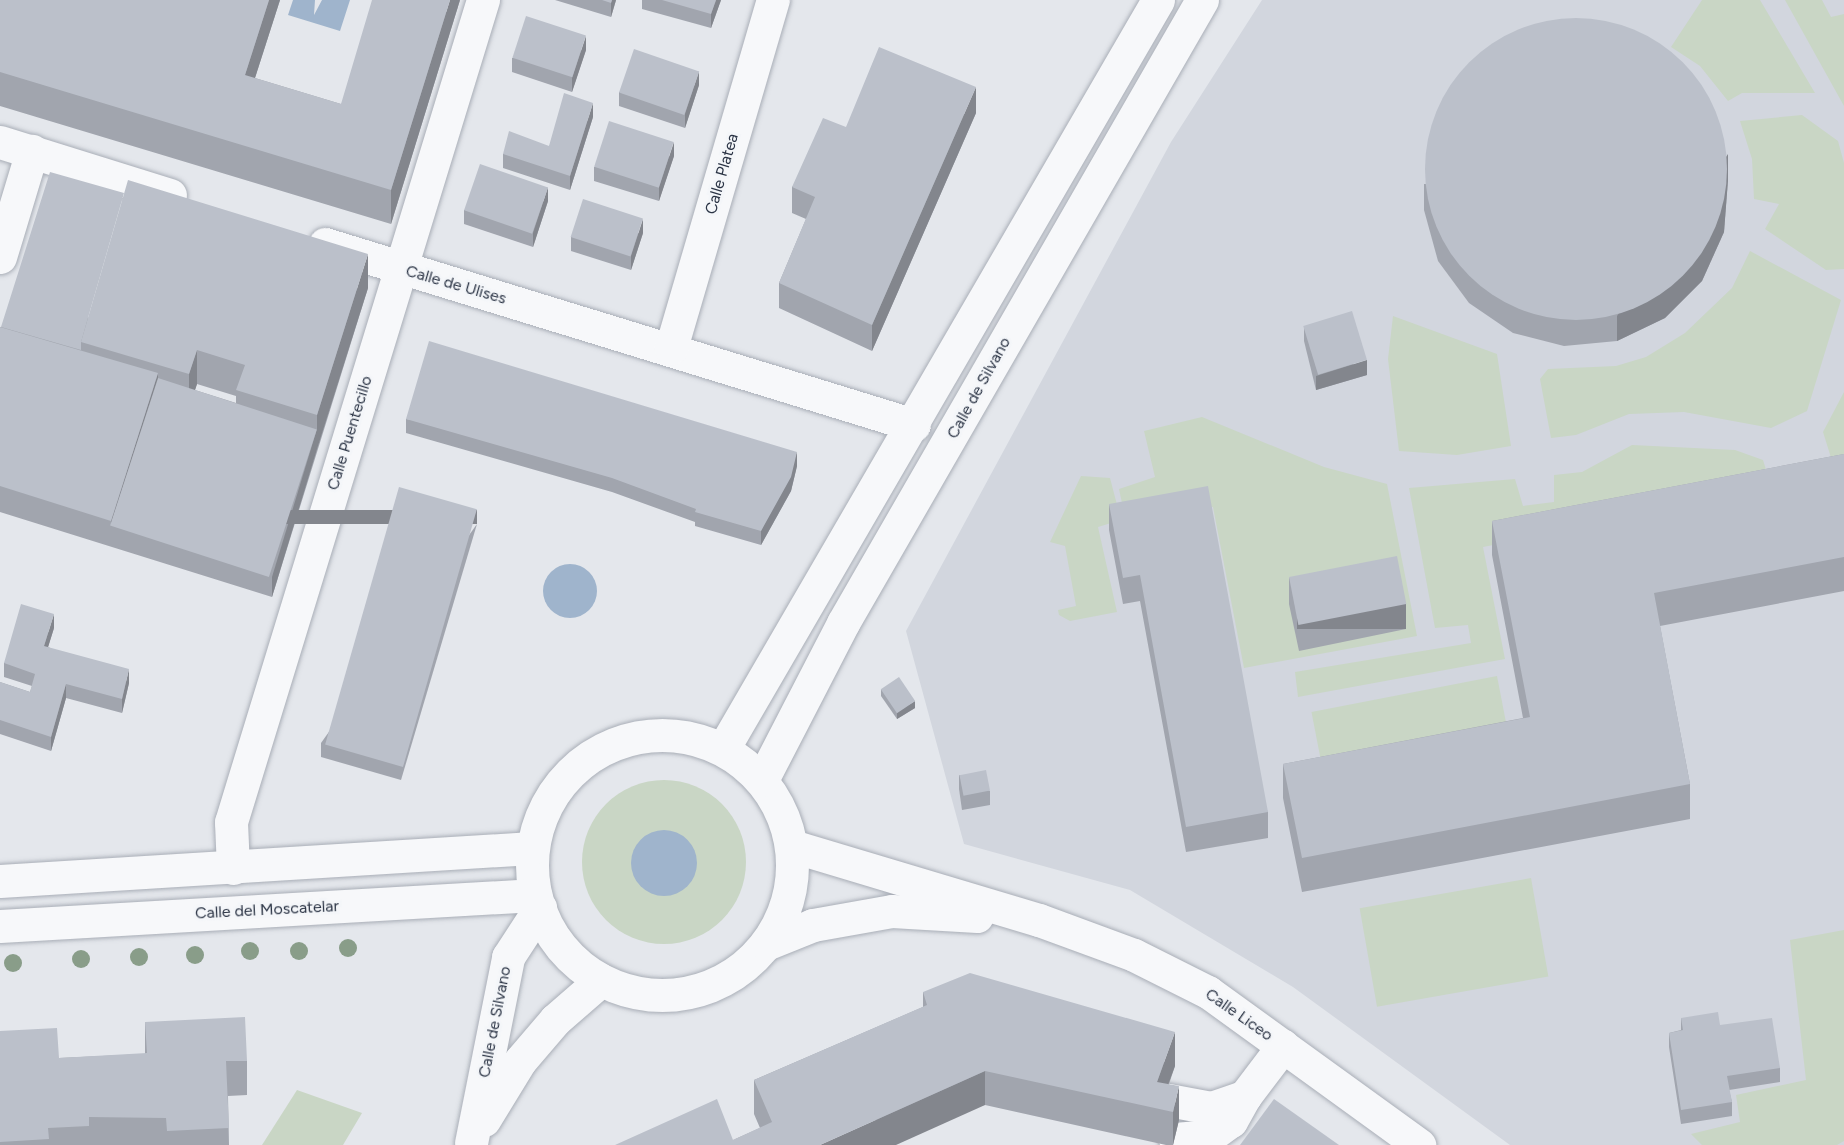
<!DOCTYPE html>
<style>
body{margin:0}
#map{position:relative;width:1844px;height:1145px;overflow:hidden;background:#e4e7ec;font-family:Figtree,sans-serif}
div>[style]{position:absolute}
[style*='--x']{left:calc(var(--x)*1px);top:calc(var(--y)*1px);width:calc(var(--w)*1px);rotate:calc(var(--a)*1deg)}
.built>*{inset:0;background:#d2d6de}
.green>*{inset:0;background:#c9d6c5;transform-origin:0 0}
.round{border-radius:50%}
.water>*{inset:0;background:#9fb4cc}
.roads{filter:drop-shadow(0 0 2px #a9aeb7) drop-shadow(0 0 2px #a9aeb7)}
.minor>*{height:33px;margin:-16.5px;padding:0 16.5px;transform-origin:16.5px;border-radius:16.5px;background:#f7f8fa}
.minor>.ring{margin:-16.5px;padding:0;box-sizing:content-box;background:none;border:33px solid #f7f8fa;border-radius:50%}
.trees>*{width:18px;height:18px;margin:-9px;border-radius:50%;background:#899d89}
.wall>*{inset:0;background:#a1a5ae}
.shaded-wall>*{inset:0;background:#83868d;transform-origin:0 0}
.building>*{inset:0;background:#bbc0ca;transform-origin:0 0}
span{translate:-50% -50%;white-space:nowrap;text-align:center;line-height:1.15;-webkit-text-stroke:6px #f4f6f9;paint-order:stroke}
.street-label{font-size:16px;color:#2b3445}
</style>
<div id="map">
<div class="built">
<i style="clip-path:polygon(1262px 0,1844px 0,1844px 1145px,1510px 1145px,1293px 987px,1130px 890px,964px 844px,906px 631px,1171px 142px)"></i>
</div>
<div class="green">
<i style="clip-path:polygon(1702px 0,1760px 0,1815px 93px,1742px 93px,1728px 101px,1700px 66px,1671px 47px)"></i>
<i style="clip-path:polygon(1785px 0,1822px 0,1831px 17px,1844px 14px,1844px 106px)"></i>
<i style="clip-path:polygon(1802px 115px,1838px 141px,1844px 163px,1844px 269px,1826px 270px,1765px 229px,1779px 204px,1754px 199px,1752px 159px,1740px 121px)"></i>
<i style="clip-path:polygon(1750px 251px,1841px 300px,1807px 411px,1771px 428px,1684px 412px,1629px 414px,1576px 435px,1551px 438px,1540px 379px,1548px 369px,1616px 366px,1646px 357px,1685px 333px,1732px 288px)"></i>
<i style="clip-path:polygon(1393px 316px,1497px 354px,1511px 446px,1457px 455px,1399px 451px,1388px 359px)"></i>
<i style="clip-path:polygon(1844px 392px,1844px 477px,1837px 477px,1823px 432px)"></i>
<i style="clip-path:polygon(1202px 417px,1324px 467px,1387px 484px,1417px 636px,1244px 668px,1213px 507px,1126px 522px,1119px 489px,1155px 477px,1144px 431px)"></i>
<i style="clip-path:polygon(1632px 445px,1735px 450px,1763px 460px,1773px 492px,1483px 547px,1505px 659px,1298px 697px,1295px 672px,1471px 643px,1468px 625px,1435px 628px,1409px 488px,1515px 479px,1523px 506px,1554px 502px,1554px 475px,1582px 472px)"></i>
<i style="clip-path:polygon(1081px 476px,1110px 478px,1121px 520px,1098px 527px,1117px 612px,1070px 621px,1059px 615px,1058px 610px,1076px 606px,1065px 546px,1050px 542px)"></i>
<i style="left:1497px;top:676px;width:56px;height:189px;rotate:79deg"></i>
<i class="round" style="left:582px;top:780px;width:164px;height:164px"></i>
<i style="left:1531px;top:878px;width:100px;height:174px;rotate:80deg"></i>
<i style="clip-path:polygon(1844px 930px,1844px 1141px,1837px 1145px,1702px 1145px,1691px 1134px,1740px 1122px,1736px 1095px,1806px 1080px,1790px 940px)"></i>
<i style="clip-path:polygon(297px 1090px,362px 1113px,343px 1145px,262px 1145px)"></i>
</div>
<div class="water">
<i style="clip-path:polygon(293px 0,315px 0,314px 15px,322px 0,350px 0,340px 31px,288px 15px)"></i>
<i class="round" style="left:543px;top:564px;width:54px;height:54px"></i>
<i class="round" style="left:631px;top:830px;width:66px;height:66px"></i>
</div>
<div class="roads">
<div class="minor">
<i style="--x:0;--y:142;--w:178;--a:17.3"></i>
<i style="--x:325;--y:244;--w:616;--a:17.08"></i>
<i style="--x:0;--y:257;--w:111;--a:-73.2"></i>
<i style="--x:671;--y:348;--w:363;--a:-73.7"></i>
<i class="ring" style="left:532px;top:735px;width:227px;height:227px"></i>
<i style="--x:723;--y:749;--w:866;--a:-59.85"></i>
<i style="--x:762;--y:780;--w:177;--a:-62.7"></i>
<i style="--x:843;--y:623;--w:719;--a:-60.05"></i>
<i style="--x:792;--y:846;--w:258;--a:16.7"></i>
<i style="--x:1039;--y:920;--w:101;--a:20.2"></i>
<i style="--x:1134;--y:955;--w:83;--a:26.6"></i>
<i style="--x:1208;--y:992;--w:261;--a:35.9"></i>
<i style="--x:233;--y:868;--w:46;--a:-92.5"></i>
<i style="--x:231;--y:822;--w:860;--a:-72.96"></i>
<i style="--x:0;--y:881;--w:533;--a:-3.55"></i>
<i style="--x:0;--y:926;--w:536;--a:-3.32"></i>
<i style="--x:766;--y:944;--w:51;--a:-22"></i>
<i style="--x:813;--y:925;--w:80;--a:-10"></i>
<i style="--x:892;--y:911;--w:85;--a:3.4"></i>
<i style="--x:1163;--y:1099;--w:49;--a:10.6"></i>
<i style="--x:1211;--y:1108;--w:36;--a:-19"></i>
<i style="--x:1245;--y:1096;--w:63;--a:-52.8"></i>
<i style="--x:484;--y:1120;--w:69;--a:-58.6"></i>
<i style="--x:520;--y:1061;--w:54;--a:-49.5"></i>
<i style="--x:555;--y:1020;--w:61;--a:-41"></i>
<i style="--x:1175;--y:1139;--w:35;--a:-5"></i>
<i style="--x:1210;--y:1136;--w:26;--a:-36"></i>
<i style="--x:1231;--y:1121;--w:29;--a:-61"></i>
<i style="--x:471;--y:1143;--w:190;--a:-78.7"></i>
<i style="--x:508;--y:957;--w:59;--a:-56.9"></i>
</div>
</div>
<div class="trees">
<i style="left:348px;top:948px"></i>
<i style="left:250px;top:951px"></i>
<i style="left:299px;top:951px"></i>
<i style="left:195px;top:955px"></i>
<i style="left:139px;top:957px"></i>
<i style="left:81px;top:959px"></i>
<i style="left:13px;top:963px"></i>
</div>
<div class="wall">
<i style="clip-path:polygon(0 0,280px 0,255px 78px,341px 104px,460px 0,391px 224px,0 106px)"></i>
<i style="clip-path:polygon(555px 0,616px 0,611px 17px)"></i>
<i style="clip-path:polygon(642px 0,721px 0,711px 28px,642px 9px)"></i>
<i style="clip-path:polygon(586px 50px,572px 92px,512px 72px,512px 58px)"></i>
<i style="clip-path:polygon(699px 85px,685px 128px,619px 106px,619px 92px)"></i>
<i style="clip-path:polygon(976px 113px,872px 351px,779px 308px,779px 283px,806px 219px,792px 213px,792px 187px,846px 127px)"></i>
<i style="clip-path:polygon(593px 117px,570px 190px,503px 168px,503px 154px,549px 146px)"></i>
<i style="clip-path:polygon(674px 156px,659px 201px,594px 181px,594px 167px)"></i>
<i style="clip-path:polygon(1728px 180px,1724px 232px,1702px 281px,1665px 318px,1617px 341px,1564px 346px,1513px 333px,1469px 303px,1438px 261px,1424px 210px,1424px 184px)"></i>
<i style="clip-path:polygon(548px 201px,533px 247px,464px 224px,464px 210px)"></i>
<i style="clip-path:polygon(643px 233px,631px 270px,571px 251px,571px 237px)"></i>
<i style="clip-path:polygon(evenodd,368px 288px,272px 597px,0 512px,0 327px,368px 288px,197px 384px,236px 396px,236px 403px,195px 390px,197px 384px)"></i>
<i style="clip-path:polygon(1304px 327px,1367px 375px,1316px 390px,1304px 341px)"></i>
<i style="clip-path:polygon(406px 419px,797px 466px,791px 491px,761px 545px,695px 526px,695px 522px,612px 492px,406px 433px)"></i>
<i style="clip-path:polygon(1844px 454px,1844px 591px,1660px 626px,1690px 784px,1690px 819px,1302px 892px,1283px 798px,1283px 764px,1523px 718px,1492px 555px,1492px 521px)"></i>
<i style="clip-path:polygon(1109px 504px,1268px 812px,1268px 838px,1186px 852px,1140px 601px,1123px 604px,1109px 530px)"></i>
<i style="clip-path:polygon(477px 524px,401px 780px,321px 757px,321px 743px)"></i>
<i style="clip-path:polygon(1289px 578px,1406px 629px,1299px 651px,1289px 604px)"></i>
<i style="clip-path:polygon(54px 628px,48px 647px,129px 683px,122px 713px,66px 698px,51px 751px,0 734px,0 682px,30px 692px,32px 686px,4px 677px,4px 663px)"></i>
<i style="clip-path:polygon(881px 689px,915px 708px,897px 719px,881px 696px)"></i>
<i style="clip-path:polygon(959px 775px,990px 791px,990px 805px,962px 810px,959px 789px)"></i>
<i style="clip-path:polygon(923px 992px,1175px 1066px,1169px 1084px,1179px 1120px,1173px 1145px,1166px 1145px,985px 1105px,733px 1140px,760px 1128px,754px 1114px,754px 1080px,923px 1007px)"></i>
<i style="clip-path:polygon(1681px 1018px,1720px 1025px,1780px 1068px,1780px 1082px,1729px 1090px,1732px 1102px,1732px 1116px,1681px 1124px,1669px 1047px,1669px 1033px,1681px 1030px)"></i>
<i style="clip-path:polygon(145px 1022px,247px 1061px,247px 1095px,228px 1096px,229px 1145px,0 1145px,0 1031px,59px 1058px,145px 1054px)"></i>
</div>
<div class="shaded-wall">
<i style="clip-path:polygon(269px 0,280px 0,245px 109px,245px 75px)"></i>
<i style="clip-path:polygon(450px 0,460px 0,391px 224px,391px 190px)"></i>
<i style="clip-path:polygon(612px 0,616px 0,611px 17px,611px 3px)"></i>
<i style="clip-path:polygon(716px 0,721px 0,711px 28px,711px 14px)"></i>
<i style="clip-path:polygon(586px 36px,586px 50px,572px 92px,572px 78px)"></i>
<i style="clip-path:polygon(699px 71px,699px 85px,685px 128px,685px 114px)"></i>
<i style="clip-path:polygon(976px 87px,976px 113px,872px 351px,872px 325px)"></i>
<i style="clip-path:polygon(593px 103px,593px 117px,570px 190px,570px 176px)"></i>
<i style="clip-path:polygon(674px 142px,674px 156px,659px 201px,659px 187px)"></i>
<i style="clip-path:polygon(1728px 154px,1728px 180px,1724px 232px,1702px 281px,1665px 318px,1617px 341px,1617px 316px)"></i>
<i style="clip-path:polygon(548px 187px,548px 201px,533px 247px,533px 233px)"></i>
<i style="clip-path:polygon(643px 219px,643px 233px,631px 270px,631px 256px)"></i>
<i style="clip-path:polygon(368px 254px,368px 288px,317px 449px,317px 415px)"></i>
<i style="clip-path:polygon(197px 350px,197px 384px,189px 408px,189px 374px)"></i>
<i style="clip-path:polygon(1367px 360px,1367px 375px,1316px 390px,1316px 376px)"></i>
<i style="clip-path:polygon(158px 373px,158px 398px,111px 526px,111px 521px)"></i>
<i style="clip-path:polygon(317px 429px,317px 449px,272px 597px,272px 577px)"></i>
<i style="clip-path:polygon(797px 452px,797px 466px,791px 491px,761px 545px,761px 531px)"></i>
<i style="left:477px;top:510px;width:14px;height:267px;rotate:90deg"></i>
<i style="left:1406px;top:604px;width:25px;height:109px;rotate:90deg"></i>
<i style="clip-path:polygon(54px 614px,54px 628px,44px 660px,44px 646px)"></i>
<i style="clip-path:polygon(129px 669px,129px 683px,122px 713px,122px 699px)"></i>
<i style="clip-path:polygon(66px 684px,66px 698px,51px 751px,51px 737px)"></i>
<i style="clip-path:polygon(915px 701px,915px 708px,897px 719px,897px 712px)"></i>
<i style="clip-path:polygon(1175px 1032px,1175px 1066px,1159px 1109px,1157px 1082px)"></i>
<i style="clip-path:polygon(985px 1071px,985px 1105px,896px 1145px,820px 1145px)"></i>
<i style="clip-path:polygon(1179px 1086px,1179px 1120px,1173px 1145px,1173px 1112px)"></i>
</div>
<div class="building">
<i style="clip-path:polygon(0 0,269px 0,245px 75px,341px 104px,372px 0,450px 0,391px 190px,0 72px)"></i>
<i style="clip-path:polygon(602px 0,612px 0,611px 3px)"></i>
<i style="clip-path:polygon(662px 0,716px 0,711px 14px)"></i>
<i style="left:526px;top:16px;width:63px;height:44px;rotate:18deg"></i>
<i class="round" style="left:1425px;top:18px;width:302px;height:302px"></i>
<i style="clip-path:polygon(879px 47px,976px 87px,872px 325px,779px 283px,815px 197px,792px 187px,823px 118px,846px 127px)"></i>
<i style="left:634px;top:49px;width:69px;height:46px;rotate:19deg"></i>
<i style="clip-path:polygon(564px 93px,593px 103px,570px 176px,503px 154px,509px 131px,549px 146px)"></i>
<i style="left:609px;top:121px;width:68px;height:48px;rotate:18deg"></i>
<i style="left:480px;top:164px;width:72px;height:49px;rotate:19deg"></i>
<i style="clip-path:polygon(50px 172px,124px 193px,81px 342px,81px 350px,1px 327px)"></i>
<i style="clip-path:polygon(128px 180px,368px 254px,317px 415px,236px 390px,245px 365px,197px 350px,189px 374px,81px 342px)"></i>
<i style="left:583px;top:199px;width:63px;height:40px;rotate:18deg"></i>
<i style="left:1352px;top:311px;width:51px;height:51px;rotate:73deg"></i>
<i style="clip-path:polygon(0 327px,158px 373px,111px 521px,0 486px)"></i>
<i style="clip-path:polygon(429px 341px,797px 452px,791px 477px,761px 531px,695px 512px,696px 509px,612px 478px,406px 419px)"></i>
<i style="left:158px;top:378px;width:167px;height:155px;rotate:18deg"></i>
<i style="clip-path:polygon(1844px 454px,1844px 557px,1654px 593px,1690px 784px,1302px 858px,1283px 764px,1530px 717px,1492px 521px)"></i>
<i style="clip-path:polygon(1208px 486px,1268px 812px,1186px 827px,1140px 575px,1123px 578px,1109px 504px)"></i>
<i style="left:399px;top:487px;width:81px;height:268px;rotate:16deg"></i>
<i style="left:1397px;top:556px;width:49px;height:110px;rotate:79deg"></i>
<i style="clip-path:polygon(21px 604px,54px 614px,44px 646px,129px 669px,122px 699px,66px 684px,51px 737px,0 720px,0 682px,30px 692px,35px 674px,4px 663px)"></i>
<i style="left:899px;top:677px;width:29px;height:22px;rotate:56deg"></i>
<i style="left:986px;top:770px;width:21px;height:27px;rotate:79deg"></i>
<i style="clip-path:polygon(970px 973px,1175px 1032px,1157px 1082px,1179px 1086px,1173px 1112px,985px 1071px,820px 1145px,615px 1145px,717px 1099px,733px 1140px,772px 1122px,754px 1080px,927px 1005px,923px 992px)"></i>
<i style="clip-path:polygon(1718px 1012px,1720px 1025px,1772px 1018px,1780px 1068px,1727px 1076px,1732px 1102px,1681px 1110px,1669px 1033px,1683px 1030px,1681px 1018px)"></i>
<i style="clip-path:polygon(245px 1017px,247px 1061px,226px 1061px,229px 1128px,167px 1131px,166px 1118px,89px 1117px,89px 1126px,48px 1128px,49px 1139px,0 1142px,0 1031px,57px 1028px,59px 1058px,147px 1053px,145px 1022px)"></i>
<i style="clip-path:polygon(1274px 1099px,1339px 1145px,1240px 1145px)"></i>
</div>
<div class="street-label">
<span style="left:722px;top:174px;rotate:-74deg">Calle Platea</span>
<span style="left:456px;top:285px;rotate:16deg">Calle de Ulises</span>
<span style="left:979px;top:388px;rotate:-61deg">Calle de Silvano</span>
<span style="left:350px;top:433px;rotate:-73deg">Calle Puentecillo</span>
<span style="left:267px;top:910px;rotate:-3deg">Calle del Moscatelar</span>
<span style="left:1239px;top:1015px;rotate:35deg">Calle Liceo</span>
<span style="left:495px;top:1022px;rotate:-79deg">Calle de Silvano</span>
</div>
</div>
